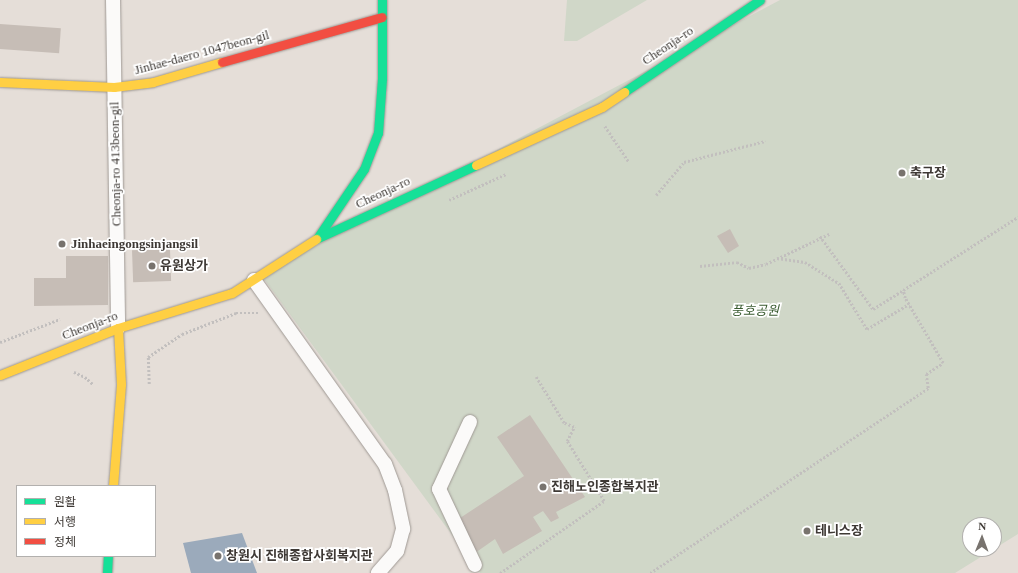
<!DOCTYPE html>
<meta charset="utf-8">
<style>
body{margin:0}
#map{position:relative;width:1018px;height:573px;overflow:hidden;background:#e5ded8;font-family:"Times New Roman","Noto Sans KR",serif}
div>[style]{position:absolute}
[style*='--x']{left:calc(var(--x)*1px);top:calc(var(--y)*1px);width:calc(var(--w)*1px);rotate:calc(var(--a)*1deg)}
.green>*{inset:0;background:#d0d7c8}
.water>*{inset:0;background:#9baabb}
.building>*{inset:0;background:#c6bdb6;transform-origin:0 0}
.path>*{height:2.5px;margin-top:-1.25px;transform-origin:0;background:repeating-linear-gradient(90deg,#c2bfbe 0 2px,transparent 0 4px)}
.roads{filter:drop-shadow(0 0 1px #9f9994) drop-shadow(0 0 1px #9f9994)}
.street>*{height:14px;margin:-7px;padding:0 7px;transform-origin:7px;border-radius:7px;background:#fbfaf9}
.fast>*{height:9px;margin:-4.5px;padding:0 4.5px;transform-origin:4.5px;border-radius:4.5px;background:#16e098}
.slow>*{height:9px;margin:-4.5px;padding:0 4.5px;transform-origin:4.5px;border-radius:4.5px;background:#ffcf43}
.jam>*{height:9px;margin:-4.5px;padding:0 4.5px;transform-origin:4.5px;border-radius:4.5px;background:#f24e42}
.dots>*{width:11px;height:11px;translate:-50% -50%;box-sizing:border-box;border:2px solid #fff;border-radius:50%}
span{translate:-50% -50%;white-space:nowrap;text-align:center;line-height:1.15;-webkit-text-stroke:3.5px #fff;paint-order:stroke}
.street-label{font-size:13px;color:#3e3935}
.poi-label{font-size:13px;color:#3e3935;font-weight:700}
.left{translate:0 -50%;text-align:left}
.park-label{font-size:13px;color:#385a2f;font-style:italic}
.legend{position:absolute;left:16px;top:485px;width:140px;height:72px;box-sizing:border-box;background:#fff;border:1px solid #b2b0ae;margin:0;padding:5px 7px;list-style:none;font-size:12px;color:#3e3935}
.legend li{display:flex;align-items:center;gap:8px;height:20px}
.legend b{width:20px;border:1px solid #b2b0ae}
.north{position:absolute;left:962px;top:517px;width:40px;height:40px;box-sizing:border-box;background:#fff;border:1px solid #b2b0ae;border-radius:50%;rotate:1deg;font-size:11px;font-weight:700;line-height:16px;text-align:center;color:#3e3935}
.north::after{content:'';display:block;margin:auto;width:14px;height:18px;background:#78736e;clip-path:polygon(50% 0,100% 100%,50% 72%,0 100%)}
</style>
<div id="map">
<div class="green">
<i style="clip-path:polygon(567px 0,647px 0,577px 41px,564px 41px)"></i>
<i style="clip-path:polygon(evenodd,780px 0,1018px 0,1018px 534px,955px 573px,480px 573px,261px 275px,780px 0,970px 525px,994px 525px,994px 549px,970px 549px,970px 525px)"></i>
</div>
<div class="water">
<i style="clip-path:polygon(242px 533px,257px 573px,191px 573px,183px 543px)"></i>
</div>
<div class="building">
<i style="left:0;top:24px;width:61px;height:25px;rotate:4deg"></i>
<i style="clip-path:polygon(730px 229px,739px 246px,728px 253px,717px 236px)"></i>
<i style="left:170px;top:249px;width:32px;height:38px;rotate:88deg"></i>
<i style="clip-path:polygon(66px 256px,108px 256px,108px 305px,34px 306px,34px 278px,66px 278px)"></i>
<i style="clip-path:polygon(530px 415px,585px 497px,556px 512px,559px 518px,551px 522px,543px 511px,533px 517px,542px 531px,503px 554px,495px 539px,475px 553px,457px 520px,524px 476px,497px 437px)"></i>
</div>
<div class="path">
<i style="--x:605;--y:126;--w:43;--a:56.3"></i>
<i style="--x:656;--y:195;--w:43;--a:-49.7"></i>
<i style="--x:684;--y:162;--w:84;--a:-14.5"></i>
<i style="--x:449;--y:200;--w:63;--a:-24.5"></i>
<i style="--x:820;--y:236;--w:90;--a:54"></i>
<i style="--x:873;--y:309;--w:36;--a:-32"></i>
<i style="--x:777;--y:258;--w:28;--a:8"></i>
<i style="--x:805;--y:262;--w:40;--a:32"></i>
<i style="--x:839;--y:283;--w:54;--a:58.7"></i>
<i style="--x:867;--y:329;--w:49;--a:-30.8"></i>
<i style="--x:700;--y:266;--w:37;--a:-6"></i>
<i style="--x:737;--y:262;--w:13;--a:27"></i>
<i style="--x:749;--y:268;--w:17;--a:-13"></i>
<i style="--x:766;--y:264;--w:70;--a:-25.5"></i>
<i style="--x:0;--y:342;--w:64;--a:-21"></i>
<i style="--x:74;--y:372;--w:12;--a:24"></i>
<i style="--x:85;--y:377;--w:12;--a:42"></i>
<i style="--x:149;--y:384;--w:27;--a:-92"></i>
<i style="--x:148;--y:357;--w:41;--a:-34.1"></i>
<i style="--x:182;--y:334;--w:58;--a:-21.3"></i>
<i style="--x:236;--y:313;--w:22;--a:0"></i>
<i style="--x:500;--y:573;--w:126;--a:-34.7"></i>
<i style="--x:604;--y:501;--w:70;--a:-121.7"></i>
<i style="--x:567;--y:441;--w:16;--a:-63"></i>
<i style="--x:574;--y:427;--w:11;--a:-158"></i>
<i style="--x:564;--y:423;--w:54;--a:-121.3"></i>
<i style="--x:650;--y:573;--w:334;--a:-33.6"></i>
<i style="--x:928;--y:388;--w:14;--a:-98"></i>
<i style="--x:926;--y:374;--w:20;--a:-33"></i>
<i style="--x:943;--y:363;--w:75;--a:-120.3"></i>
<i style="--x:905;--y:298;--w:8;--a:-104"></i>
<i style="--x:903;--y:290;--w:136;--a:-32.4"></i>
</div>
<div class="roads">
<div class="street">
<i style="--x:113;--y:0;--w:328;--a:89.1"></i>
<i style="--x:254;--y:280;--w:226;--a:54.6"></i>
<i style="--x:385;--y:464;--w:28;--a:69"></i>
<i style="--x:395;--y:490;--w:40;--a:78"></i>
<i style="--x:403;--y:529;--w:23;--a:105"></i>
<i style="--x:397;--y:551;--w:29;--a:131"></i>
<i style="--x:470;--y:422;--w:74;--a:114.8"></i>
<i style="--x:439;--y:489;--w:84;--a:64.7"></i>
</div>
<div class="fast">
<i style="--x:624;--y:92;--w:164;--a:-34.1"></i>
<i style="--x:318;--y:237;--w:82;--a:-55.9"></i>
<i style="--x:364;--y:169;--w:39;--a:-69"></i>
<i style="--x:378;--y:133;--w:55;--a:-85.8"></i>
<i style="--x:382;--y:78;--w:78;--a:-90"></i>
<i style="--x:316;--y:239;--w:176;--a:-24.8"></i>
<i style="--x:107;--y:573;--w:17;--a:-87"></i>
</div>
<div class="slow">
<i style="--x:0;--y:82;--w:114;--a:2.5"></i>
<i style="--x:114;--y:87;--w:39;--a:-7"></i>
<i style="--x:153;--y:82;--w:72;--a:-16.2"></i>
<i style="--x:476;--y:165;--w:139;--a:-24.7"></i>
<i style="--x:602;--y:107;--w:27;--a:-34"></i>
<i style="--x:0;--y:375;--w:127;--a:-21.7"></i>
<i style="--x:118;--y:328;--w:119;--a:-17.1"></i>
<i style="--x:232;--y:293;--w:100;--a:-32.7"></i>
<i style="--x:113;--y:486;--w:102;--a:-85.5"></i>
<i style="--x:121;--y:384;--w:56;--a:-93.1"></i>
</div>
<div class="jam">
<i style="--x:222;--y:62;--w:166;--a:-15.7"></i>
</div>
</div>
<div class="dots">
<i style="left:902px;top:173px;background:#78736e"></i>
<i style="left:62px;top:244px;background:#78736e"></i>
<i style="left:152px;top:266px;background:#78736e"></i>
<i style="left:543px;top:487px;background:#78736e"></i>
<i style="left:807px;top:531px;background:#78736e"></i>
<i style="left:218px;top:556px;background:#78736e"></i>
</div>
<div class="street-label">
<span style="left:668px;top:46px;rotate:-34deg">Cheonja-ro</span>
<span style="left:202px;top:53px;rotate:-15deg">Jinhae-daero 1047beon-gil</span>
<span style="left:116px;top:164px;rotate:-91deg">Cheonja-ro 413beon-gil</span>
<span style="left:383px;top:193px;rotate:-25deg">Cheonja-ro</span>
<span style="left:90px;top:326px;rotate:-21deg">Cheonja-ro</span>
</div>
<div class="poi-label">
<span class="left" style="left:910px;top:173px">축구장</span>
<span class="left" style="left:71px;top:244px">Jinhaeingongsinjangsil</span>
<span class="left" style="left:160px;top:266px">유원상가</span>
<span class="left" style="left:551px;top:487px">진해노인종합복지관</span>
<span class="left" style="left:815px;top:531px">테니스장</span>
<span class="left" style="left:226px;top:556px">창원시 진해종합사회복지관</span>
</div>
<div class="park-label">
<span style="left:755px;top:311px">풍호공원</span>
</div>
<ul class="legend">
<li><b style="height:5px;background:#16e098"></b>원활</li>
<li><b style="height:5px;background:#ffcf43"></b>서행</li>
<li><b style="height:5px;background:#f24e42"></b>정체</li>
</ul>
<div class="north">N</div>
</div>
